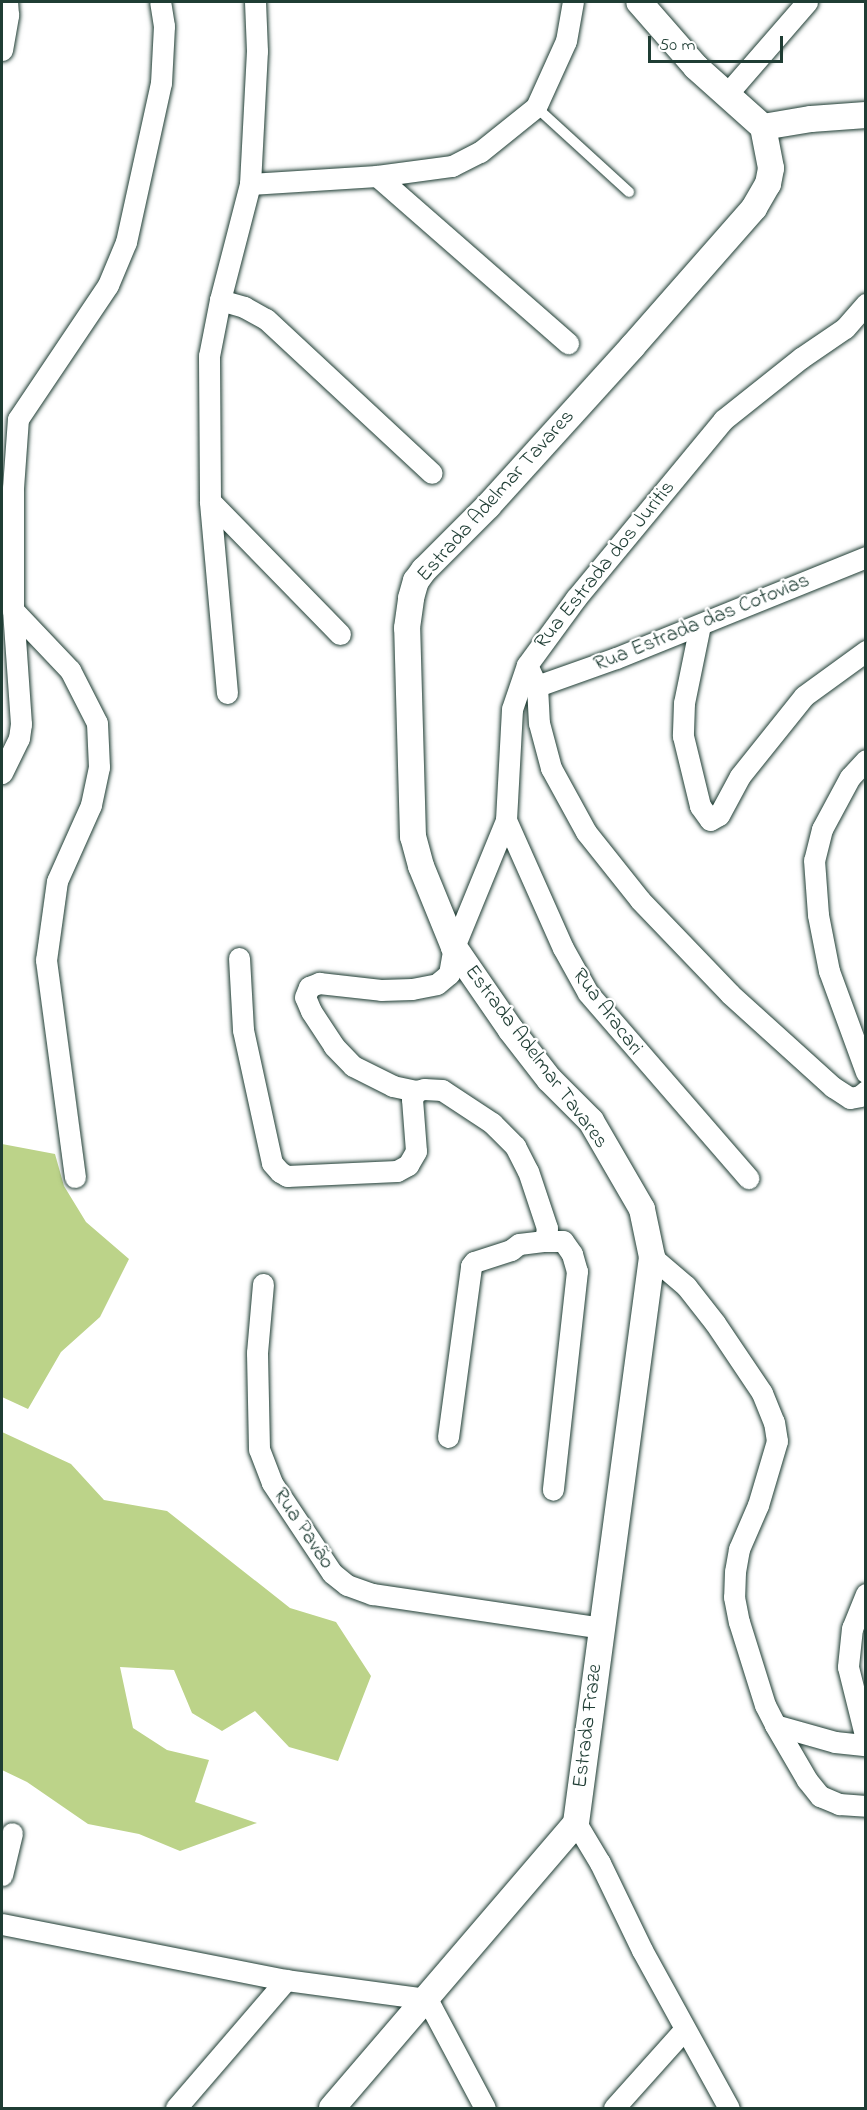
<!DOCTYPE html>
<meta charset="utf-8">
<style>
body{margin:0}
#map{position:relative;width:867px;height:2110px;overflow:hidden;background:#fff;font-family:"Indie Flower",sans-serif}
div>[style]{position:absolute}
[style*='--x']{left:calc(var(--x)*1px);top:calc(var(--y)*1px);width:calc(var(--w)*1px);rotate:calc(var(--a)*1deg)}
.green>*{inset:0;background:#bcd389}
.roads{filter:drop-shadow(0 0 2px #1f3d34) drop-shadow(0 0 2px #1f3d34)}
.service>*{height:10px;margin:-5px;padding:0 5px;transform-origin:5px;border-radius:5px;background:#fff}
.minor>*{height:21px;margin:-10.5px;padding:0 10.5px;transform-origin:10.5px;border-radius:10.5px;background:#fff}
.tertiary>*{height:26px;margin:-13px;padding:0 13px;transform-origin:13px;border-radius:13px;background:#fff}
span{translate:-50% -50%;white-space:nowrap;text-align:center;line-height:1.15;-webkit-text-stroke:4.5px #fff;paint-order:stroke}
.street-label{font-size:21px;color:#1f3d34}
.frame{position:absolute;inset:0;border:3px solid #1f3d34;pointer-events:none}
.scale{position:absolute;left:648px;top:36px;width:135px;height:27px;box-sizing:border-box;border:3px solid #1f3d34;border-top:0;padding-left:8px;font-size:18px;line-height:21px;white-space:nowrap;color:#1f3d34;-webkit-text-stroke:4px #fff;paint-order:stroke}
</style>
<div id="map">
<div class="green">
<i style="clip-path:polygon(2px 1144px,55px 1154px,64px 1186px,86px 1222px,129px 1259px,100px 1317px,61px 1352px,28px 1409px,2px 1397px)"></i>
<i style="clip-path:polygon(2px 1432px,71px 1464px,104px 1500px,167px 1511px,290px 1608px,336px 1622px,371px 1676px,338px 1761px,289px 1747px,255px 1711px,222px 1731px,192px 1713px,174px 1670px,120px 1667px,133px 1728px,167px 1750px,209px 1760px,195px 1802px,257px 1823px,180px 1851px,139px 1834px,88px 1824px,27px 1782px,2px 1770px)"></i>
</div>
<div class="roads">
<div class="service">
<i style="--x:536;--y:107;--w:126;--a:42.4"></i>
</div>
<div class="minor">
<i style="--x:2;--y:50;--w:36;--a:-80"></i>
<i style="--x:8;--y:15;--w:13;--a:-94"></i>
<i style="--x:727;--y:94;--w:122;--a:-49"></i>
<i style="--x:377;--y:176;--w:76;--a:-7.6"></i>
<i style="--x:452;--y:166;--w:31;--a:-27"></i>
<i style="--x:480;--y:152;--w:72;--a:-38.8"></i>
<i style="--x:536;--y:107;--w:72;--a:-65.6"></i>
<i style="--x:566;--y:41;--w:40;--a:-80"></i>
<i style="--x:250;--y:184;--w:127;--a:-3.6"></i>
<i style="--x:377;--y:176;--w:254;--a:41.2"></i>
<i style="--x:220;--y:300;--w:25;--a:16"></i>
<i style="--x:244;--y:307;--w:25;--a:29"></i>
<i style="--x:266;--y:319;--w:226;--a:42.9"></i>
<i style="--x:210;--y:501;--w:186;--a:45.7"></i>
<i style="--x:13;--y:610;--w:83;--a:46.5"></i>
<i style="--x:70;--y:670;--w:59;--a:63"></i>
<i style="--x:97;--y:723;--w:44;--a:87.4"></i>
<i style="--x:99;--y:767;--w:39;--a:102"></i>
<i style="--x:91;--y:805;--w:83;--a:114.1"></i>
<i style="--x:57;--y:881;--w:80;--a:97.9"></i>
<i style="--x:46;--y:960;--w:219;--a:82.4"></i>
<i style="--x:700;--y:625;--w:80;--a:101.6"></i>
<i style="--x:684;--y:703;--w:33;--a:92"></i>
<i style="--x:683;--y:736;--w:72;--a:76.3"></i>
<i style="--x:700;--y:806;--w:17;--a:54"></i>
<i style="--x:710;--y:820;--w:10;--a:-29"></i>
<i style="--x:719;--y:815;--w:44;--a:-61.7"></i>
<i style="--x:740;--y:776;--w:102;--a:-51.3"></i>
<i style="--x:804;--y:696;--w:77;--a:-36"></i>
<i style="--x:527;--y:665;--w:23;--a:65"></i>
<i style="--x:537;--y:686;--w:37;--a:87"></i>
<i style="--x:539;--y:723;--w:47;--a:75.1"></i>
<i style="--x:551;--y:768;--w:73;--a:61.3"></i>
<i style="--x:586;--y:832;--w:87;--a:51.5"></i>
<i style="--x:640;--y:900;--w:130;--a:46.2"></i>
<i style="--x:730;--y:994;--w:139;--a:42.1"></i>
<i style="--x:833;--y:1087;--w:20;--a:33"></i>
<i style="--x:850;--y:1098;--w:10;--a:-11"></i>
<i style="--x:860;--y:1096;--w:8;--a:-40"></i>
<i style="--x:537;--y:686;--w:84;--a:-19.5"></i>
<i style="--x:616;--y:658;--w:270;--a:-22"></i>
<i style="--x:227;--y:693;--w:193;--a:-95.1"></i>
<i style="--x:210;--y:501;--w:145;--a:-90.4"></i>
<i style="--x:209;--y:356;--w:57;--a:-78.9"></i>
<i style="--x:220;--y:300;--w:120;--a:-75.5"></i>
<i style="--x:250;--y:184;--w:133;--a:-87"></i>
<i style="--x:257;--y:51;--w:49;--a:-92.3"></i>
<i style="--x:866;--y:760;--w:23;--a:133"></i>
<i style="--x:850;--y:777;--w:59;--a:118.3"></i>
<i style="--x:822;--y:829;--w:32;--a:104"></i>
<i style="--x:814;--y:860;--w:55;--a:85.8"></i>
<i style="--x:818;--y:915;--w:57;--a:78.9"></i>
<i style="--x:829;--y:971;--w:108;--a:69.9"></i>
<i style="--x:2;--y:773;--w:39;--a:-64"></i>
<i style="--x:19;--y:738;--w:14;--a:-82"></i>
<i style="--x:21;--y:724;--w:114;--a:-94"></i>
<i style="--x:13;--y:610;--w:122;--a:-90"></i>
<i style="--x:13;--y:488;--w:69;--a:-85.9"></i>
<i style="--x:18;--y:419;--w:161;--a:-56.1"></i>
<i style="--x:108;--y:285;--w:47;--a:-67.3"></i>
<i style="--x:126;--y:242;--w:163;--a:-77.6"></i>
<i style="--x:161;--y:83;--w:57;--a:-87"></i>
<i style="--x:164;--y:26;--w:24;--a:-99"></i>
<i style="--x:506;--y:820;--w:140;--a:66"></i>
<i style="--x:563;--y:948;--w:51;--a:60.9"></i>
<i style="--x:588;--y:993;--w:245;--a:49.1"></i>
<i style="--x:239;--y:958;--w:72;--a:86.8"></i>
<i style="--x:243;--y:1030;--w:136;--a:77.7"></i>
<i style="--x:272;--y:1163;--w:12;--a:48"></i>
<i style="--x:280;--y:1172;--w:8;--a:30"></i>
<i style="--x:287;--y:1176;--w:110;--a:-2.6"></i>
<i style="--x:397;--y:1171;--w:13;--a:-29"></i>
<i style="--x:408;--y:1165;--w:16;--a:-60"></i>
<i style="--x:416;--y:1151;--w:52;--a:-94.4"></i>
<i style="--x:412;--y:1099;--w:9;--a:-63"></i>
<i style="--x:416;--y:1091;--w:8;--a:-14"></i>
<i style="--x:424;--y:1089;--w:18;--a:3"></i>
<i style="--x:442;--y:1090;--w:60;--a:33.4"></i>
<i style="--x:492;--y:1123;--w:33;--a:45"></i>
<i style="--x:515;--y:1146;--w:28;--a:63"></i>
<i style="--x:528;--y:1171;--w:60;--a:71.6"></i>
<i style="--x:547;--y:1228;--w:13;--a:99"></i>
<i style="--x:545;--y:1241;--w:18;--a:0"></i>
<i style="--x:563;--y:1241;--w:16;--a:55"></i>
<i style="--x:572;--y:1254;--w:18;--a:74"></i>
<i style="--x:577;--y:1271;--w:220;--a:96.3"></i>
<i style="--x:416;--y:1091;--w:24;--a:-168"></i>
<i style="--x:393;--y:1086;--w:45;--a:-153.4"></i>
<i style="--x:353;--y:1066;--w:28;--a:-134"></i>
<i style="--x:334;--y:1046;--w:42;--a:-123.3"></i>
<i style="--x:311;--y:1011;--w:15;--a:-113"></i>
<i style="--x:305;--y:997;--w:11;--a:-68"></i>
<i style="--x:309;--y:987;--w:11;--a:-22"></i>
<i style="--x:319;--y:983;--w:62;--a:6.4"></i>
<i style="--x:381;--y:990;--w:31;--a:-2"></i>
<i style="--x:412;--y:989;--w:25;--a:-11"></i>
<i style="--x:437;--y:984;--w:16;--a:-40"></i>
<i style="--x:449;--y:974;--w:27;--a:-80"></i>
<i style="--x:454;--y:947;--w:137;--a:-67.7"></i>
<i style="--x:506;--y:820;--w:111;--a:-86.9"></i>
<i style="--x:512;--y:709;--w:46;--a:-71.2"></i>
<i style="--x:527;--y:665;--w:83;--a:-53.8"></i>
<i style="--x:576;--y:598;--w:231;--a:-50.4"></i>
<i style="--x:723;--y:420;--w:100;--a:-38.5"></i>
<i style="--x:801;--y:358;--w:53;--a:-34.3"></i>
<i style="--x:845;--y:328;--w:32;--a:-49"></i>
<i style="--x:652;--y:1257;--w:45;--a:40.5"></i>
<i style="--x:686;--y:1286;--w:47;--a:51.9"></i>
<i style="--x:715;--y:1323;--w:84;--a:56.1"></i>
<i style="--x:762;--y:1393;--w:31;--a:68"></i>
<i style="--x:774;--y:1422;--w:19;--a:81"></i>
<i style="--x:777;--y:1441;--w:67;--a:106.5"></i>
<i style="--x:758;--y:1505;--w:48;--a:113.4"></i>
<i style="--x:739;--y:1549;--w:23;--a:100"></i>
<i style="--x:735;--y:1572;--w:25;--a:92"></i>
<i style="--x:734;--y:1597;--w:25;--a:79"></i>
<i style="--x:739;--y:1622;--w:87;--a:72.6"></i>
<i style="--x:765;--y:1705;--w:22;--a:63"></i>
<i style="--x:775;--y:1725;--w:62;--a:15.8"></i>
<i style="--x:835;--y:1742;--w:31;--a:6"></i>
<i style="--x:263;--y:1284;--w:69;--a:95"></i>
<i style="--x:257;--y:1353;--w:96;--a:88.8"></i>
<i style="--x:259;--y:1449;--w:36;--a:69"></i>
<i style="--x:272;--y:1483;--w:108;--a:56.3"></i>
<i style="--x:332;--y:1573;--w:19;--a:39"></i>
<i style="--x:347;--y:1585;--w:27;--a:20"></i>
<i style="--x:372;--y:1594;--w:232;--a:8.4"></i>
<i style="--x:448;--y:1437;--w:173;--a:-82.3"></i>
<i style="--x:471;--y:1266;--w:5;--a:-53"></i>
<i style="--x:474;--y:1262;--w:39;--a:-18"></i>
<i style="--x:511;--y:1250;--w:10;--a:-37"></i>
<i style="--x:519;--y:1244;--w:26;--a:-7"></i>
<i style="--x:866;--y:1594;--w:37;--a:112"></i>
<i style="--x:852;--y:1628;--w:39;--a:96"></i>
<i style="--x:848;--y:1667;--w:74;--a:76"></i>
<i style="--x:775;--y:1725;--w:64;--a:59.8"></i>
<i style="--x:807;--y:1780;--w:21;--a:51"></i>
<i style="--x:820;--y:1796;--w:21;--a:23"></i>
<i style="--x:839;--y:1804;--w:27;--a:4"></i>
<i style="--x:576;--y:1823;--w:47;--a:59"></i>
<i style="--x:600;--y:1863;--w:97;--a:64.2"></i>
<i style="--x:642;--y:1950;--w:180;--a:61.2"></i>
<i style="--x:2;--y:1875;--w:43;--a:-76.6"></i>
<i style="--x:2;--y:1924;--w:289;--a:11.2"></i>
<i style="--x:286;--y:1980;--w:142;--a:7.7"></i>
<i style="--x:427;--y:1999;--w:123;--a:62"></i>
<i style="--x:176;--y:2108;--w:169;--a:-49.3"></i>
<i style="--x:614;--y:2108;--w:106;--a:-48.1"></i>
</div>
<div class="tertiary">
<i style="--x:763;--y:127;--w:49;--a:-9.5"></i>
<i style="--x:811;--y:119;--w:55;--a:-4.2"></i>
<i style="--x:332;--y:2108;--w:375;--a:-49.4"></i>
<i style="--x:576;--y:1823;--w:571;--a:-82.35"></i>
<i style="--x:652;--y:1257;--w:49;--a:-101.8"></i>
<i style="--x:642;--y:1209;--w:102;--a:-120.1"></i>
<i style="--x:591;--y:1121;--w:59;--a:-135"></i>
<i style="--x:549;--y:1079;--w:62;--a:-127.8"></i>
<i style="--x:511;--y:1030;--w:101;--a:-124.5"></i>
<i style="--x:454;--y:947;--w:87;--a:-112.2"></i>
<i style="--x:421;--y:866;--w:30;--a:-105"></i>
<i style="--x:413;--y:837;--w:209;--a:-91.6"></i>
<i style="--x:407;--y:628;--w:30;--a:-82"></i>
<i style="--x:411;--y:598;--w:18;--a:-74"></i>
<i style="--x:416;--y:581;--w:14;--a:-54"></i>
<i style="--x:424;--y:570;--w:91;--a:-45"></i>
<i style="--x:488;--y:506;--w:215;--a:-47.8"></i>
<i style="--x:632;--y:347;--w:185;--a:-48.7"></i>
<i style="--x:754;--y:208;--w:28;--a:-60"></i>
<i style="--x:768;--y:184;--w:16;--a:-79"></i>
<i style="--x:771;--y:168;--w:42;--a:-101"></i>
<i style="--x:763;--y:127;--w:90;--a:-138.2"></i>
<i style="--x:696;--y:67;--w:86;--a:-131.2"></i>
</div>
</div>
<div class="street-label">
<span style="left:496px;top:496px;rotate:-48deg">Estrada Adelmar Tavares</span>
<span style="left:605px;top:565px;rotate:-51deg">Rua Estrada dos Juritis</span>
<span style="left:702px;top:623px;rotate:-22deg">Rua Estrada das Cotovias</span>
<span style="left:607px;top:1012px;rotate:53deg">Rua Aracari</span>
<span style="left:536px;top:1057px;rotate:53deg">Estrada Adelmar Tavares</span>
<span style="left:303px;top:1529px;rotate:56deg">Rua Pavão</span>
<span style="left:588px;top:1726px;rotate:-83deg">Estrada Fraze</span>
</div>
<div class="frame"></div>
<div class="scale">50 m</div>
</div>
